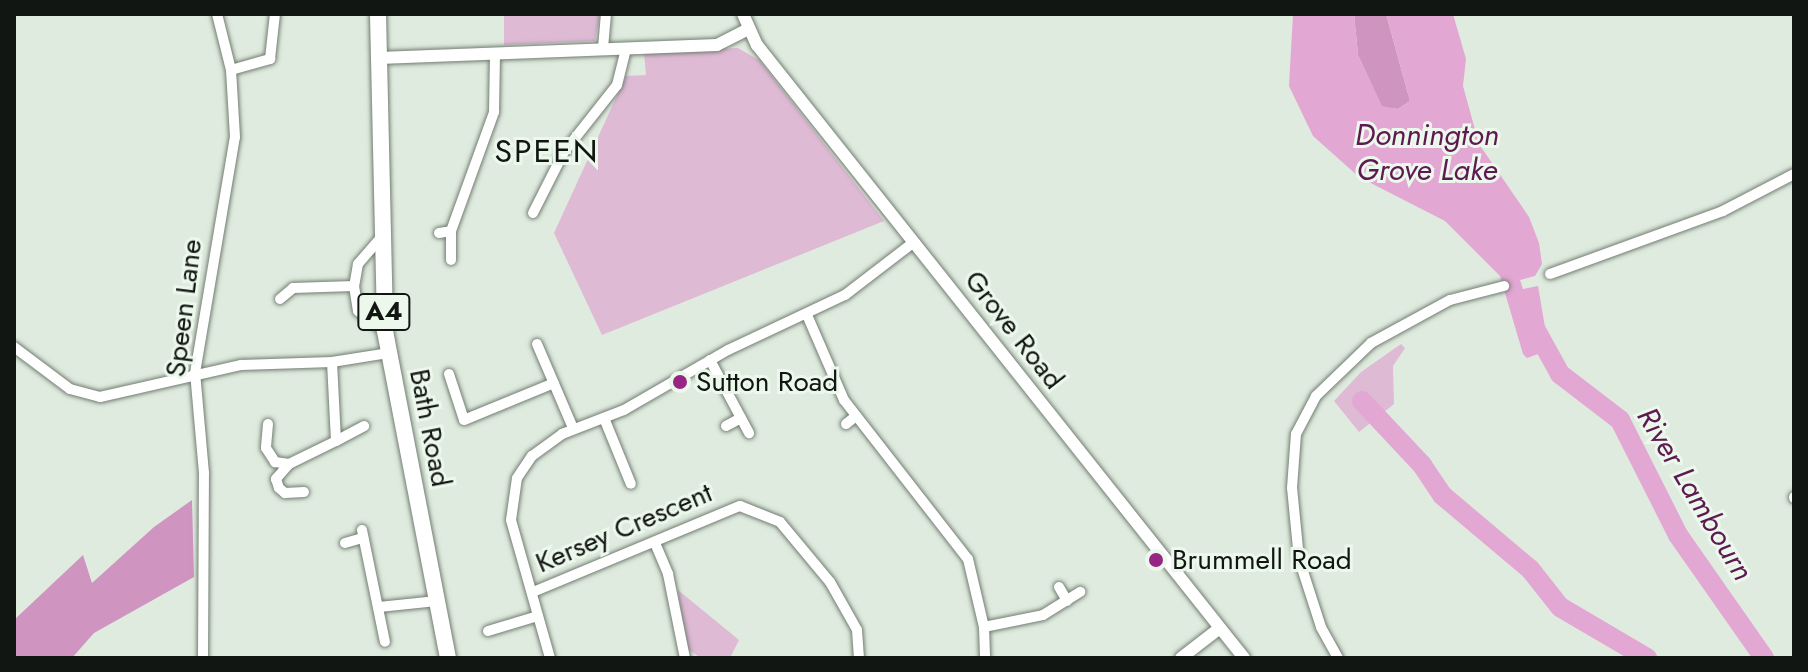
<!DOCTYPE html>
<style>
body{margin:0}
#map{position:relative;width:1808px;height:672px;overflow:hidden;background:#dfebdf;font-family:Jost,sans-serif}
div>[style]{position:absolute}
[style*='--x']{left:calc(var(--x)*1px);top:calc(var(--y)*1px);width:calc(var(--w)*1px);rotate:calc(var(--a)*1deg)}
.green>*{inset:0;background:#dfbad5}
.forest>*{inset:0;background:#cf95c0}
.water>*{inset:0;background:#e2a7d3}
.river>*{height:20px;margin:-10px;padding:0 10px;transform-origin:10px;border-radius:10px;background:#e2a7d3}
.roads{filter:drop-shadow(0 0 2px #737d72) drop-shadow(0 0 2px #737d72)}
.minor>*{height:10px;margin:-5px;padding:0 5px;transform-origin:5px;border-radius:5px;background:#fff}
.tertiary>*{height:12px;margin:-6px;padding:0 6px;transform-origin:6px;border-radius:6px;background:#fff}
.primary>*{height:16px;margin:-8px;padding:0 8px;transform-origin:8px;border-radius:8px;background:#fff}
.dots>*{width:22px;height:22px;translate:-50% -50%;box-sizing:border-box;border:4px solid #edf8ec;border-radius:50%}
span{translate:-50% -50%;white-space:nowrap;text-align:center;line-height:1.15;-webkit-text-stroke:6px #edf8ec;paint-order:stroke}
.shield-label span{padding:2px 6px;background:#edf8ec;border:2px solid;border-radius:6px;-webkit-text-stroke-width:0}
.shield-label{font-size:26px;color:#121612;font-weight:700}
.street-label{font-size:28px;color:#121612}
.poi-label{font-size:28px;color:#121612}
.left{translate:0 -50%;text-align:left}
.water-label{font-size:30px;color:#5d1a51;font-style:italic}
.quarter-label{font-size:32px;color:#121612;letter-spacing:2px}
.frame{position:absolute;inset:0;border:16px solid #121612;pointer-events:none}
</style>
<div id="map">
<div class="green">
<i style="clip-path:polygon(504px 14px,600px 14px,595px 41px,504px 45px)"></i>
<i style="clip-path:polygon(738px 48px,759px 60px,884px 221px,602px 335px,554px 233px,626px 76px,646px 75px,644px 52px)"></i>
<i style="clip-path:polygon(1401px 344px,1405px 348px,1393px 366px,1394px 404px,1359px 432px,1334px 401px,1361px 372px)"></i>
<i style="clip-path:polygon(678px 590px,739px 640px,730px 658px,701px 658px,687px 649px)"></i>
</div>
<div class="forest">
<i style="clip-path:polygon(1354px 14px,1386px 14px,1410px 101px,1398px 109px,1382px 107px,1358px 55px)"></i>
<i style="clip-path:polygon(192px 500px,194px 577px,94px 633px,72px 658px,14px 658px,14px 620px,83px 555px,92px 583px,154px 527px)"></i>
</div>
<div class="water">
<i style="clip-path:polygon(1293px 14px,1354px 14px,1358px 55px,1382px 106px,1398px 109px,1410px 101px,1386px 14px,1453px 14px,1466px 59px,1463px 86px,1479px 144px,1529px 217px,1539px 243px,1542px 264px,1535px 276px,1520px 280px,1523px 289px,1538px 286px,1547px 339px,1541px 353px,1527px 358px,1523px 354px,1500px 276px,1445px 221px,1359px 177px,1313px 136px,1289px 86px)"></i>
</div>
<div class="river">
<i style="--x:1532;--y:323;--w:58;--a:61.2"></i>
<i style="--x:1560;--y:374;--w:76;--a:37.5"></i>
<i style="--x:1620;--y:420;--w:129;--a:63.2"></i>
<i style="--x:1678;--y:535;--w:150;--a:55"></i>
<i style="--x:1362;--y:401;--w:88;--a:46.8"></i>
<i style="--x:1422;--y:465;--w:36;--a:56"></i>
<i style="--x:1442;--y:495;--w:115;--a:40.1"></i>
<i style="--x:1530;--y:569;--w:48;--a:51.7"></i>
<i style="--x:1560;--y:607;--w:101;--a:30.4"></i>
</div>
<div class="roads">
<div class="minor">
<i style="--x:603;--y:48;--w:34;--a:-85"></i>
<i style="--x:231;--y:70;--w:41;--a:-15.8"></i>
<i style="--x:270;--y:59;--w:45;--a:-83.7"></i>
<i style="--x:533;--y:213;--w:68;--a:-63.1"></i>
<i style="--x:564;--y:152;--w:85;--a:-51.7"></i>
<i style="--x:617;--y:85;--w:37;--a:-76"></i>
<i style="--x:439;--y:233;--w:12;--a:-9"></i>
<i style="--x:384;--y:234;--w:40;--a:131"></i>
<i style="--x:358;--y:264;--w:22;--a:100"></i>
<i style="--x:354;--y:286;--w:25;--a:81"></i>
<i style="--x:358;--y:311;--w:34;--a:37"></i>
<i style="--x:451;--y:260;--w:29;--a:-90"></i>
<i style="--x:451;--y:231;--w:127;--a:-70.1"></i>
<i style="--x:494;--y:112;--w:58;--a:-89"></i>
<i style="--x:1550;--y:274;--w:184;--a:-20"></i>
<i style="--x:1723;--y:211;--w:80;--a:-27.5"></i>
<i style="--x:280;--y:299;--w:17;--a:-40"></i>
<i style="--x:293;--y:288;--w:61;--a:-1.9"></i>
<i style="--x:807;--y:315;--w:93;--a:66.5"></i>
<i style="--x:844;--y:400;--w:202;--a:52.1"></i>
<i style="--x:968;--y:559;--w:70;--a:76.8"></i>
<i style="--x:984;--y:627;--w:31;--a:88"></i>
<i style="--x:537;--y:344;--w:91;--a:66.8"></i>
<i style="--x:14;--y:347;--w:70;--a:36.9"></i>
<i style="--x:70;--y:389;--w:31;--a:15"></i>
<i style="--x:100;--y:397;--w:145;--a:-12.8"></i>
<i style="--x:241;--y:365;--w:91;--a:-1.9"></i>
<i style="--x:332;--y:362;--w:58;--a:-9"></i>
<i style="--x:710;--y:360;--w:83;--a:61.9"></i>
<i style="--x:449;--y:374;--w:48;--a:71.9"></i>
<i style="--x:464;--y:420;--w:97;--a:-22.3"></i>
<i style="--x:604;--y:418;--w:71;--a:67.8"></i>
<i style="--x:268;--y:424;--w:24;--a:95"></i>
<i style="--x:266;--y:448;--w:17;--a:57"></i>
<i style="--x:275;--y:462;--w:14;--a:8"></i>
<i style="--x:289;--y:464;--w:52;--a:-26.1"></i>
<i style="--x:336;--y:441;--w:79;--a:-92.9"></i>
<i style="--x:846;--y:424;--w:13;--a:-39"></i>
<i style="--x:726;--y:426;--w:17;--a:-28"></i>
<i style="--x:336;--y:441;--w:32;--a:-28"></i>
<i style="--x:289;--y:464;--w:20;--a:131"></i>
<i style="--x:276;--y:479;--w:9;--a:72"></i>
<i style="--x:279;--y:488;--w:8;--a:40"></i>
<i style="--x:285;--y:493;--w:19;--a:-3"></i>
<i style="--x:1794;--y:497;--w:1;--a:90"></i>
<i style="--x:362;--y:530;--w:114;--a:78.4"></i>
<i style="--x:345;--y:543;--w:19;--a:-16"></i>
<i style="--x:655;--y:543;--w:34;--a:67"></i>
<i style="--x:668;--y:574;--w:86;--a:78.6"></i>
<i style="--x:1059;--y:587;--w:16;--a:60"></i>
<i style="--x:533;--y:592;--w:224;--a:-22.6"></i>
<i style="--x:740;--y:506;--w:43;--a:21.8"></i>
<i style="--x:780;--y:522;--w:78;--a:50.2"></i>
<i style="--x:830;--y:582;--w:55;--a:60.6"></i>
<i style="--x:857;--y:630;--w:28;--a:86"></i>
<i style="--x:379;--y:607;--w:58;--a:-5.9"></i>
<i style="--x:984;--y:627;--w:60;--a:-11.5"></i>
<i style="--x:1043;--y:615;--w:44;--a:-31.9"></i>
<i style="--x:488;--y:631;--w:52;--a:-16.7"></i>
<i style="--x:203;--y:658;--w:185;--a:-89.7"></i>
<i style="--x:204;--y:473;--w:100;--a:-95.1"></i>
<i style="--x:195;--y:373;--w:239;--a:-80.4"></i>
<i style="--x:235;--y:137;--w:67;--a:-93.4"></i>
<i style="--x:231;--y:70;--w:58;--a:-104"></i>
<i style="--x:550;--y:658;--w:143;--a:-105.8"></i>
<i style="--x:511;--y:520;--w:42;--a:-81.9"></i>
<i style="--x:517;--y:478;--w:27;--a:-56"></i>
<i style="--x:532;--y:456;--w:37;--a:-36"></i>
<i style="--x:562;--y:434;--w:66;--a:-21.2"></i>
<i style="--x:624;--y:410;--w:120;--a:-30"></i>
<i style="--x:728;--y:350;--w:129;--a:-25.2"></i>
<i style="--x:845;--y:295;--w:87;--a:-37.5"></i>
<i style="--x:1338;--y:658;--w:35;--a:-119"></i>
<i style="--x:1321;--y:627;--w:71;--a:-107.9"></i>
<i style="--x:1299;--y:559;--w:71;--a:-95.6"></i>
<i style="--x:1292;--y:488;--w:54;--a:-85.8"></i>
<i style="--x:1296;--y:434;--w:43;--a:-62.2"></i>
<i style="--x:1316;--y:396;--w:76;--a:-43.9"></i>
<i style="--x:1371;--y:343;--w:90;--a:-28.6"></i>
<i style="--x:1450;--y:300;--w:56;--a:-14.5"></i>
</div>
<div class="tertiary">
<i style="--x:743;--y:14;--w:34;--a:66"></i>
<i style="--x:757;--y:45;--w:783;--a:51.53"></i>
<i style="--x:379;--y:58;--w:338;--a:-2.2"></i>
<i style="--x:717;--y:45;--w:35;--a:-27"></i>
<i style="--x:1181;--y:658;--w:49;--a:-37.6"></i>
</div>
<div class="primary">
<i style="--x:378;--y:14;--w:317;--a:88.7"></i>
<i style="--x:385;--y:331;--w:333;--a:79.1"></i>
</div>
</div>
<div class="dots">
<i style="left:680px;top:382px;background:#972583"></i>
<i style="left:1156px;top:560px;background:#972583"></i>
</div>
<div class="shield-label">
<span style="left:384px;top:312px">A4</span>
</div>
<div class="street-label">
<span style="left:184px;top:308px;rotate:-83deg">Speen Lane</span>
<span style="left:1014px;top:330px;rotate:52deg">Grove Road</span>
<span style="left:430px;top:428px;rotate:79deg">Bath Road</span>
<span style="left:624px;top:528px;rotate:-23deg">Kersey Crescent</span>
</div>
<div class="poi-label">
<span class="left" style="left:696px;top:382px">Sutton Road</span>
<span class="left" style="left:1172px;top:560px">Brummell Road</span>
</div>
<div class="water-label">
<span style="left:1427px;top:152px">Donnington<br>Grove Lake</span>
<span style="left:1695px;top:494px;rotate:59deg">River Lambourn</span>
</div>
<div class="quarter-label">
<span style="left:547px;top:151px">SPEEN</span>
</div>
<div class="frame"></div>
</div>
